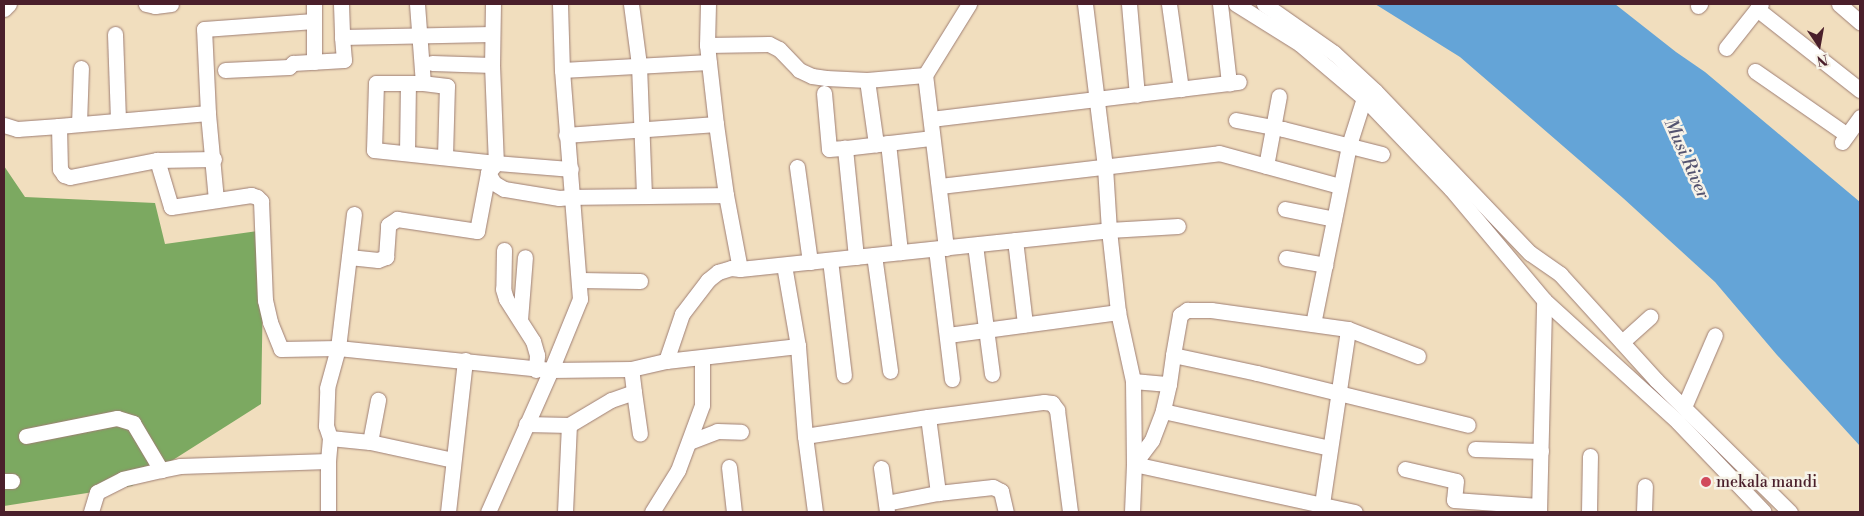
<!DOCTYPE html>
<style>
body{margin:0}
#map{position:relative;width:1864px;height:516px;overflow:hidden;background:#f1debe;font-family:"Libre Bodoni",serif}
div>[style]{position:absolute}
[style*='--x']{left:calc(var(--x)*1px);top:calc(var(--y)*1px);width:calc(var(--w)*1px);rotate:calc(var(--a)*1deg)}
.forest>*{inset:0;background:#7ca961}
.water>*{inset:0;background:#64a4d7}
.roads{filter:drop-shadow(0 0 1px #9e7e74) drop-shadow(0 0 1px #9e7e74)}
.minor>*{height:15px;margin:-7.5px;padding:0 7.5px;transform-origin:7.5px;border-radius:7.5px;background:#fff}
.dots>*{width:14px;height:14px;translate:-50% -50%;box-sizing:border-box;border:2px solid #f7f3e8;border-radius:50%}
span{translate:-50% -50%;white-space:nowrap;text-align:center;line-height:1.15;-webkit-text-stroke:5px #f7f3e8;paint-order:stroke}
.poi-label{font-size:16px;color:#4a1f2b}
.left{translate:0 -50%;text-align:left}
.water-label{font-size:18px;color:#545470;font-style:italic}
.frame{position:absolute;inset:0;border:5px solid #4a1f2b;pointer-events:none}
.north{position:absolute;left:1794px;top:20px;width:50px;height:50px;-webkit-text-stroke:4px #f7f3e8;paint-order:stroke;rotate:168deg;font-size:14px;font-weight:700;line-height:20px;text-align:center;color:#4a1f2b}
.north::after{content:'';display:block;margin:auto;width:18px;height:22px;background:#4a1f2b;clip-path:polygon(50% 0,100% 100%,50% 72%,0 100%)}
</style>
<div id="map">
<div class="forest">
<i style="clip-path:polygon(4px 166px,25px 197px,155px 203px,165px 244px,264px 230px,261px 404px,132px 486px,4px 506px)"></i>
</div>
<div class="water">
<i style="clip-path:polygon(1375px 4px,1615px 4px,1676px 52px,1705px 72px,1860px 202px,1860px 446px,1777px 355px,1715px 282px,1623px 198px,1460px 57px)"></i>
</div>
<div class="roads">
<div class="minor">
<i style="--x:146;--y:4;--w:9;--a:13"></i>
<i style="--x:155;--y:6;--w:16;--a:-7"></i>
<i style="--x:341;--y:4;--w:33;--a:88"></i>
<i style="--x:342;--y:37;--w:150;--a:-1.1"></i>
<i style="--x:417;--y:4;--w:79;--a:85.7"></i>
<i style="--x:493;--y:4;--w:61;--a:90.9"></i>
<i style="--x:492;--y:65;--w:98;--a:87.7"></i>
<i style="--x:496;--y:163;--w:75;--a:4.6"></i>
<i style="--x:560;--y:4;--w:66;--a:88.3"></i>
<i style="--x:562;--y:70;--w:127;--a:85.5"></i>
<i style="--x:572;--y:197;--w:154;--a:-0.7"></i>
<i style="--x:631;--y:4;--w:62;--a:82.5"></i>
<i style="--x:639;--y:65;--w:130;--a:87.8"></i>
<i style="--x:708;--y:4;--w:41;--a:91.4"></i>
<i style="--x:707;--y:45;--w:80;--a:83.5"></i>
<i style="--x:716;--y:124;--w:72;--a:82"></i>
<i style="--x:726;--y:195;--w:75;--a:79.3"></i>
<i style="--x:1085;--y:4;--w:164;--a:83"></i>
<i style="--x:1105;--y:167;--w:63;--a:86.4"></i>
<i style="--x:1109;--y:230;--w:82;--a:83.7"></i>
<i style="--x:1118;--y:312;--w:71;--a:77.7"></i>
<i style="--x:1133;--y:381;--w:83;--a:89.3"></i>
<i style="--x:1134;--y:464;--w:48;--a:92.4"></i>
<i style="--x:1129;--y:4;--w:91;--a:85"></i>
<i style="--x:1169;--y:4;--w:86;--a:82"></i>
<i style="--x:1220;--y:4;--w:80;--a:83.5"></i>
<i style="--x:1236;--y:4;--w:75;--a:32"></i>
<i style="--x:1300;--y:44;--w:84;--a:40.2"></i>
<i style="--x:1364;--y:98;--w:126;--a:46.3"></i>
<i style="--x:1451;--y:189;--w:145;--a:50"></i>
<i style="--x:1544;--y:300;--w:181;--a:42.3"></i>
<i style="--x:1678;--y:422;--w:124;--a:46.3"></i>
<i style="--x:1264;--y:4;--w:85;--a:35"></i>
<i style="--x:1334;--y:53;--w:56;--a:42.8"></i>
<i style="--x:1375;--y:91;--w:224;--a:46.3"></i>
<i style="--x:1530;--y:253;--w:37;--a:35"></i>
<i style="--x:1560;--y:274;--w:143;--a:47.8"></i>
<i style="--x:1656;--y:380;--w:188;--a:44.6"></i>
<i style="--x:1839;--y:4;--w:28;--a:41"></i>
<i style="--x:1698;--y:6;--w:3;--a:-45"></i>
<i style="--x:4;--y:9;--w:7;--a:-45"></i>
<i style="--x:1757;--y:9;--w:131;--a:38.2"></i>
<i style="--x:115;--y:34;--w:86;--a:88"></i>
<i style="--x:707;--y:45;--w:62;--a:-0.9"></i>
<i style="--x:769;--y:44;--w:11;--a:27"></i>
<i style="--x:779;--y:49;--w:29;--a:46"></i>
<i style="--x:799;--y:70;--w:14;--a:25"></i>
<i style="--x:812;--y:76;--w:14;--a:8"></i>
<i style="--x:826;--y:78;--w:41;--a:2.8"></i>
<i style="--x:867;--y:80;--w:58;--a:-4.9"></i>
<i style="--x:1726;--y:48;--w:56;--a:-51.5"></i>
<i style="--x:314;--y:62;--w:58;--a:-90"></i>
<i style="--x:432;--y:63;--w:60;--a:1.9"></i>
<i style="--x:225;--y:70;--w:64;--a:-2.7"></i>
<i style="--x:289;--y:67;--w:6;--a:-45"></i>
<i style="--x:293;--y:63;--w:51;--a:-3.4"></i>
<i style="--x:344;--y:60;--w:23;--a:-95"></i>
<i style="--x:562;--y:70;--w:147;--a:-3.1"></i>
<i style="--x:1755;--y:71;--w:112;--a:34.8"></i>
<i style="--x:867;--y:80;--w:65;--a:82"></i>
<i style="--x:824;--y:93;--w:56;--a:84.9"></i>
<i style="--x:829;--y:149;--w:16;--a:-4"></i>
<i style="--x:208;--y:113;--w:150;--a:175"></i>
<i style="--x:59;--y:126;--w:43;--a:88.7"></i>
<i style="--x:60;--y:169;--w:7;--a:56"></i>
<i style="--x:64;--y:175;--w:6;--a:18"></i>
<i style="--x:70;--y:177;--w:89;--a:-11.1"></i>
<i style="--x:157;--y:160;--w:57;--a:-1"></i>
<i style="--x:931;--y:119;--w:310;--a:-6.9"></i>
<i style="--x:1236;--y:120;--w:48;--a:10.8"></i>
<i style="--x:1283;--y:129;--w:102;--a:14.2"></i>
<i style="--x:79;--y:124;--w:56;--a:-88"></i>
<i style="--x:4;--y:125;--w:14;--a:17"></i>
<i style="--x:17;--y:129;--w:42;--a:-4.1"></i>
<i style="--x:566;--y:135;--w:150;--a:-4.2"></i>
<i style="--x:1842;--y:142;--w:31;--a:-54"></i>
<i style="--x:888;--y:143;--w:110;--a:83.7"></i>
<i style="--x:407;--y:153;--w:70;--a:-89.2"></i>
<i style="--x:445;--y:156;--w:70;--a:-88.4"></i>
<i style="--x:447;--y:86;--w:24;--a:-173"></i>
<i style="--x:423;--y:83;--w:47;--a:180"></i>
<i style="--x:376;--y:83;--w:67;--a:91.7"></i>
<i style="--x:374;--y:150;--w:123;--a:6.1"></i>
<i style="--x:157;--y:160;--w:49;--a:73.4"></i>
<i style="--x:171;--y:207;--w:81;--a:-8.5"></i>
<i style="--x:251;--y:195;--w:6;--a:18"></i>
<i style="--x:257;--y:197;--w:6;--a:45"></i>
<i style="--x:261;--y:201;--w:99;--a:87.7"></i>
<i style="--x:265;--y:300;--w:23;--a:77"></i>
<i style="--x:270;--y:322;--w:29;--a:68"></i>
<i style="--x:281;--y:349;--w:57;--a:-1"></i>
<i style="--x:338;--y:348;--w:214;--a:5.9"></i>
<i style="--x:551;--y:370;--w:80;--a:-0.7"></i>
<i style="--x:631;--y:369;--w:36;--a:-13"></i>
<i style="--x:666;--y:361;--w:133;--a:-6.5"></i>
<i style="--x:1266;--y:166;--w:71;--a:-79.5"></i>
<i style="--x:797;--y:167;--w:96;--a:82.2"></i>
<i style="--x:940;--y:186;--w:281;--a:-6.7"></i>
<i style="--x:1219;--y:153;--w:125;--a:15.3"></i>
<i style="--x:216;--y:200;--w:87;--a:-95.3"></i>
<i style="--x:208;--y:113;--w:84;--a:-92.7"></i>
<i style="--x:204;--y:29;--w:110;--a:-4.2"></i>
<i style="--x:1285;--y:209;--w:50;--a:11.5"></i>
<i style="--x:1015;--y:240;--w:85;--a:83.2"></i>
<i style="--x:975;--y:245;--w:130;--a:82.5"></i>
<i style="--x:946;--y:248;--w:174;--a:-96.9"></i>
<i style="--x:925;--y:75;--w:84;--a:-58.2"></i>
<i style="--x:936;--y:249;--w:131;--a:83"></i>
<i style="--x:504;--y:250;--w:39;--a:91"></i>
<i style="--x:503;--y:289;--w:10;--a:73"></i>
<i style="--x:506;--y:299;--w:50;--a:57.3"></i>
<i style="--x:533;--y:341;--w:15;--a:74"></i>
<i style="--x:537;--y:355;--w:15;--a:94"></i>
<i style="--x:874;--y:255;--w:117;--a:82.1"></i>
<i style="--x:349;--y:257;--w:29;--a:6"></i>
<i style="--x:378;--y:260;--w:9;--a:-21"></i>
<i style="--x:386;--y:257;--w:32;--a:-86"></i>
<i style="--x:388;--y:225;--w:11;--a:-34"></i>
<i style="--x:397;--y:219;--w:81;--a:8.5"></i>
<i style="--x:477;--y:231;--w:59;--a:-79.3"></i>
<i style="--x:856;--y:257;--w:110;--a:-95.8"></i>
<i style="--x:845;--y:148;--w:87;--a:-6.6"></i>
<i style="--x:1286;--y:258;--w:40;--a:10"></i>
<i style="--x:830;--y:260;--w:116;--a:83.1"></i>
<i style="--x:784;--y:265;--w:82;--a:80.2"></i>
<i style="--x:798;--y:346;--w:90;--a:85.6"></i>
<i style="--x:805;--y:436;--w:77;--a:82.5"></i>
<i style="--x:580;--y:280;--w:60;--a:1"></i>
<i style="--x:520;--y:320;--w:63;--a:-85.5"></i>
<i style="--x:1313;--y:324;--w:183;--a:-78.6"></i>
<i style="--x:1349;--y:145;--w:49;--a:-72.3"></i>
<i style="--x:948;--y:335;--w:172;--a:-7.7"></i>
<i style="--x:1622;--y:342;--w:38;--a:-42"></i>
<i style="--x:1173;--y:355;--w:41;--a:-80.1"></i>
<i style="--x:1180;--y:315;--w:9;--a:-36"></i>
<i style="--x:1187;--y:310;--w:24;--a:0"></i>
<i style="--x:1211;--y:310;--w:138;--a:7.9"></i>
<i style="--x:1348;--y:329;--w:75;--a:21.1"></i>
<i style="--x:666;--y:361;--w:50;--a:-71.2"></i>
<i style="--x:682;--y:314;--w:43;--a:-52.6"></i>
<i style="--x:708;--y:280;--w:13;--a:-39"></i>
<i style="--x:718;--y:272;--w:14;--a:-17"></i>
<i style="--x:731;--y:268;--w:9;--a:6"></i>
<i style="--x:740;--y:269;--w:371;--a:-6"></i>
<i style="--x:1109;--y:230;--w:69;--a:-3.3"></i>
<i style="--x:1133;--y:381;--w:36;--a:5"></i>
<i style="--x:1169;--y:384;--w:29;--a:-82"></i>
<i style="--x:1173;--y:355;--w:86;--a:12.1"></i>
<i style="--x:1257;--y:373;--w:217;--a:13.8"></i>
<i style="--x:1169;--y:384;--w:28;--a:103"></i>
<i style="--x:1163;--y:411;--w:31;--a:111"></i>
<i style="--x:1152;--y:440;--w:30;--a:127"></i>
<i style="--x:1134;--y:464;--w:226;--a:12.3"></i>
<i style="--x:634;--y:392;--w:42;--a:81.9"></i>
<i style="--x:1684;--y:407;--w:78;--a:-66.7"></i>
<i style="--x:1163;--y:411;--w:171;--a:12.5"></i>
<i style="--x:928;--y:417;--w:77;--a:82.5"></i>
<i style="--x:526;--y:424;--w:43;--a:1.3"></i>
<i style="--x:569;--y:425;--w:49;--a:-30.8"></i>
<i style="--x:611;--y:400;--w:24;--a:-19"></i>
<i style="--x:634;--y:392;--w:23;--a:-97"></i>
<i style="--x:26;--y:436;--w:93;--a:-11.2"></i>
<i style="--x:117;--y:418;--w:17;--a:17"></i>
<i style="--x:133;--y:423;--w:55;--a:59.2"></i>
<i style="--x:161;--y:470;--w:39;--a:167"></i>
<i style="--x:123;--y:479;--w:29;--a:153"></i>
<i style="--x:97;--y:492;--w:21;--a:107"></i>
<i style="--x:805;--y:436;--w:124;--a:-8.8"></i>
<i style="--x:928;--y:417;--w:117;--a:-7.4"></i>
<i style="--x:1044;--y:402;--w:8;--a:7"></i>
<i style="--x:1052;--y:403;--w:9;--a:54"></i>
<i style="--x:1057;--y:410;--w:103;--a:82.7"></i>
<i style="--x:330;--y:438;--w:40;--a:5.7"></i>
<i style="--x:370;--y:442;--w:85;--a:12.2"></i>
<i style="--x:370;--y:442;--w:43;--a:-79.2"></i>
<i style="--x:689;--y:442;--w:30;--a:-21"></i>
<i style="--x:717;--y:431;--w:24;--a:2"></i>
<i style="--x:1475;--y:449;--w:66;--a:1.7"></i>
<i style="--x:729;--y:467;--w:45;--a:83.7"></i>
<i style="--x:881;--y:468;--w:44;--a:82.2"></i>
<i style="--x:1405;--y:469;--w:52;--a:13.2"></i>
<i style="--x:1456;--y:481;--w:19;--a:96"></i>
<i style="--x:1454;--y:500;--w:85;--a:4"></i>
<i style="--x:161;--y:470;--w:19;--a:-12"></i>
<i style="--x:180;--y:466;--w:148;--a:-1.9"></i>
<i style="--x:4;--y:481;--w:8;--a:0"></i>
<i style="--x:886;--y:503;--w:53;--a:-10.9"></i>
<i style="--x:938;--y:493;--w:55;--a:-6.2"></i>
<i style="--x:993;--y:487;--w:9;--a:27"></i>
<i style="--x:1001;--y:491;--w:22;--a:77"></i>
<i style="--x:1322;--y:504;--w:177;--a:-81.5"></i>
<i style="--x:328;--y:512;--w:51;--a:-90"></i>
<i style="--x:328;--y:461;--w:23;--a:-85"></i>
<i style="--x:330;--y:438;--w:13;--a:-108"></i>
<i style="--x:326;--y:426;--w:38;--a:-88"></i>
<i style="--x:327;--y:388;--w:41;--a:-74.6"></i>
<i style="--x:338;--y:348;--w:135;--a:-83.2"></i>
<i style="--x:448;--y:512;--w:153;--a:-83.6"></i>
<i style="--x:488;--y:512;--w:155;--a:-66.1"></i>
<i style="--x:551;--y:370;--w:77;--a:-67.8"></i>
<i style="--x:580;--y:299;--w:102;--a:-94.5"></i>
<i style="--x:572;--y:197;--w:13;--a:176"></i>
<i style="--x:559;--y:198;--w:56;--a:-170.7"></i>
<i style="--x:504;--y:189;--w:12;--a:-149"></i>
<i style="--x:494;--y:183;--w:12;--a:-121"></i>
<i style="--x:488;--y:173;--w:13;--a:-51"></i>
<i style="--x:565;--y:512;--w:87;--a:-87.4"></i>
<i style="--x:652;--y:512;--w:49;--a:-58.2"></i>
<i style="--x:678;--y:470;--w:69;--a:-69.7"></i>
<i style="--x:702;--y:405;--w:46;--a:-90"></i>
<i style="--x:1539;--y:512;--w:212;--a:-88.6"></i>
<i style="--x:1589;--y:512;--w:56;--a:-89"></i>
<i style="--x:1644;--y:512;--w:26;--a:-88"></i>
</div>
</div>
<div class="dots">
<i style="left:1706px;top:482px;background:#d1495b"></i>
</div>
<div class="poi-label">
<span class="left" style="left:1716px;top:482px">mekala mandi</span>
</div>
<div class="water-label">
<span style="left:1686px;top:159px;rotate:66deg">Musi River</span>
</div>
<div class="frame"></div>
<div class="north">N</div>
</div>
